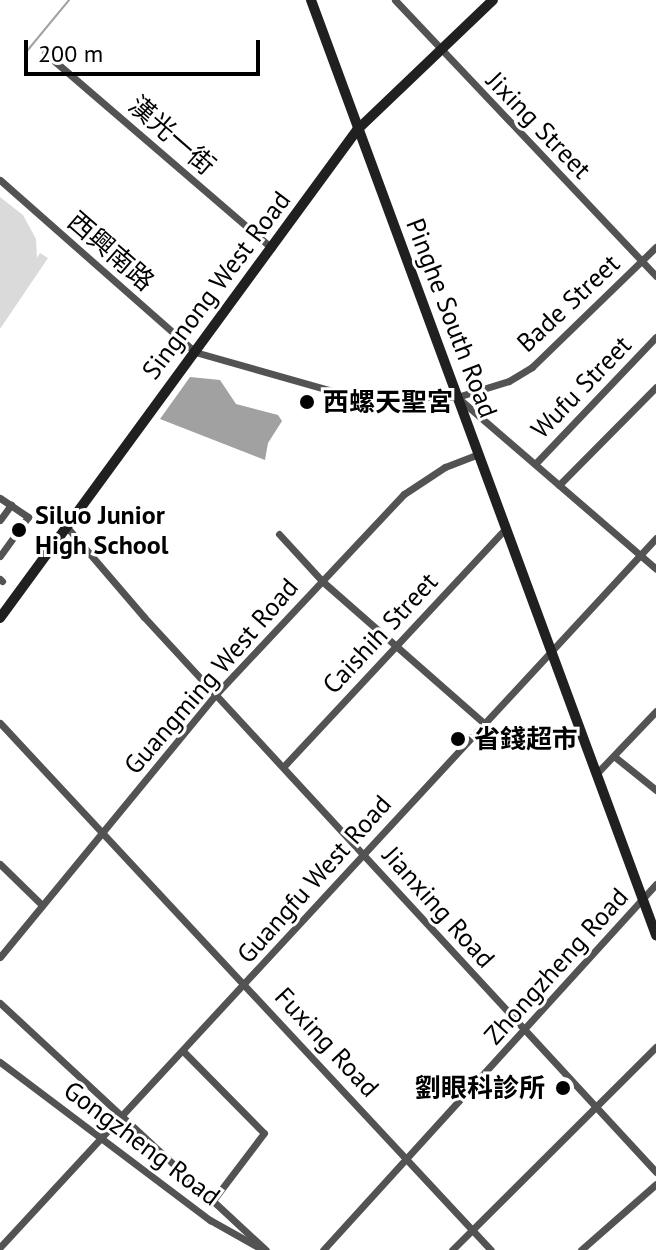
<!DOCTYPE html>
<meta charset="utf-8">
<style>
body{margin:0}
#map{position:relative;width:656px;height:1250px;overflow:hidden;background:#fff;font-family:"PT Sans","Noto Sans TC",sans-serif}
div>[style]{position:absolute}
[style*='--x']{left:calc(var(--x)*1px);top:calc(var(--y)*1px);width:calc(var(--w)*1px);rotate:calc(var(--a)*1deg)}
.green>*{inset:0;background:#dadada}
.water>*{inset:0;background:#a1a1a1}
.stream>*{height:2px;margin:-1px;padding:0 1px;transform-origin:1px;border-radius:1px;background:#a1a1a1}
.minor>*{height:7px;margin:-3.5px;padding:0 3.5px;transform-origin:3.5px;border-radius:3.5px;background:#535353}
.secondary>*{height:10px;margin:-5px;padding:0 5px;transform-origin:5px;border-radius:5px;background:#202020}
.dots>*{width:22px;height:22px;translate:-50% -50%;box-sizing:border-box;border:4px solid #fff;border-radius:50%}
span{translate:-50% -50%;white-space:nowrap;text-align:center;line-height:1.15;-webkit-text-stroke:6px #fff;paint-order:stroke}
.street-label{font-size:26px;color:#000}
.poi-label{font-size:26px;color:#000;font-weight:700}
.left{translate:0 -50%;text-align:left}
.right{translate:-100% -50%;text-align:right}
.scale{position:absolute;left:24px;top:40px;width:236px;height:36px;box-sizing:border-box;border:4px solid #000;border-top:0;padding-left:10px;font-size:24px;line-height:28px;white-space:nowrap;color:#000;-webkit-text-stroke:6px #fff;paint-order:stroke}
</style>
<div id="map">
<div class="green">
<i style="clip-path:polygon(0 197px,23px 215px,36px 239px,37px 258px,40px 253px,48px 258px,0 329px)"></i>
</div>
<div class="water">
<i style="clip-path:polygon(190px 377px,220px 380px,236px 404px,278px 415px,282px 421px,268px 443px,265px 460px,160px 419px)"></i>
</div>
<div class="stream">
<i style="--x:27;--y:51;--w:66;--a:-50.5"></i>
</div>
<div class="minor">
<i style="--x:395;--y:0;--w:380;--a:46.6"></i>
<i style="--x:45;--y:53;--w:299;--a:40.7"></i>
<i style="--x:0;--y:180;--w:260;--a:41.4"></i>
<i style="--x:195;--y:352;--w:169;--a:15.8"></i>
<i style="--x:358;--y:398;--w:99;--a:-0.6"></i>
<i style="--x:457;--y:397;--w:263;--a:40.8"></i>
<i style="--x:457;--y:397;--w:54;--a:-17.1"></i>
<i style="--x:509;--y:381;--w:27;--a:-31"></i>
<i style="--x:532;--y:367;--w:173;--a:-44.1"></i>
<i style="--x:535;--y:464;--w:175;--a:-46.4"></i>
<i style="--x:559;--y:485;--w:138;--a:-45.3"></i>
<i style="--x:0;--y:498;--w:34;--a:34"></i>
<i style="--x:28;--y:517;--w:48;--a:125.7"></i>
<i style="--x:0;--y:520;--w:19;--a:-54"></i>
<i style="--x:66;--y:526;--w:120;--a:49.4"></i>
<i style="--x:144;--y:617;--w:755;--a:47.31"></i>
<i style="--x:279;--y:534;--w:64;--a:47.5"></i>
<i style="--x:322;--y:581;--w:217;--a:41.3"></i>
<i style="--x:0;--y:579;--w:3;--a:45"></i>
<i style="--x:0;--y:723;--w:720;--a:47.03"></i>
<i style="--x:615;--y:757;--w:53;--a:38.8"></i>
<i style="--x:284;--y:766;--w:325;--a:-47"></i>
<i style="--x:597;--y:773;--w:86;--a:-46.4"></i>
<i style="--x:0;--y:864;--w:59;--a:44.3"></i>
<i style="--x:0;--y:957;--w:342;--a:-50.6"></i>
<i style="--x:217;--y:693;--w:273;--a:-46.8"></i>
<i style="--x:404;--y:494;--w:49;--a:-33.4"></i>
<i style="--x:445;--y:467;--w:36;--a:-21"></i>
<i style="--x:0;--y:1003;--w:363;--a:42.9"></i>
<i style="--x:183;--y:1051;--w:115;--a:45.4"></i>
<i style="--x:264;--y:1133;--w:83;--a:127.1"></i>
<i style="--x:0;--y:1062;--w:263;--a:37"></i>
<i style="--x:210;--y:1220;--w:55;--a:29.4"></i>
<i style="--x:0;--y:1247;--w:966;--a:-47.22"></i>
<i style="--x:323;--y:1250;--w:495;--a:-47.7"></i>
<i style="--x:452;--y:1250;--w:288;--a:-44.9"></i>
<i style="--x:581;--y:1250;--w:100;--a:-41.3"></i>
</div>
<div class="secondary">
<i style="--x:311;--y:0;--w:997;--a:69.75"></i>
<i style="--x:0;--y:618;--w:605;--a:-53.81"></i>
<i style="--x:357;--y:130;--w:188;--a:-43.7"></i>
</div>
<div class="dots">
<i style="left:307px;top:402px;background:#000"></i>
<i style="left:19px;top:530px;background:#000"></i>
<i style="left:458px;top:739px;background:#000"></i>
<i style="left:563px;top:1088px;background:#000"></i>
</div>
<div class="street-label">
<span style="left:539px;top:125px;rotate:46deg">Jixing Street</span>
<span style="left:172px;top:135px;rotate:41deg">漢光一街</span>
<span style="left:111px;top:251px;rotate:41deg">西興南路</span>
<span style="left:216px;top:285px;rotate:-53deg">Singnong West Road</span>
<span style="left:568px;top:303px;rotate:-43deg">Bade Street</span>
<span style="left:452px;top:318px;rotate:69deg">Pinghe South Road</span>
<span style="left:581px;top:387px;rotate:-46deg">Wufu Street</span>
<span style="left:380px;top:633px;rotate:-47deg">Caishih Street</span>
<span style="left:211px;top:676px;rotate:-49deg">Guangming West Road</span>
<span style="left:314px;top:879px;rotate:-48deg">Guangfu West Road</span>
<span style="left:439px;top:907px;rotate:48deg">Jianxing Road</span>
<span style="left:556px;top:966px;rotate:-48deg">Zhongzheng Road</span>
<span style="left:327px;top:1042px;rotate:47deg">Fuxing Road</span>
<span style="left:142px;top:1143px;rotate:37deg">Gongzheng Road</span>
</div>
<div class="poi-label">
<span class="left" style="left:323px;top:402px">西螺天聖宮</span>
<span class="left" style="left:35px;top:530px">Siluo Junior<br>High School</span>
<span class="left" style="left:474px;top:739px">省錢超市</span>
<span class="right" style="left:545px;top:1088px">劉眼科診所</span>
</div>
<div class="scale">200 m</div>
</div>
